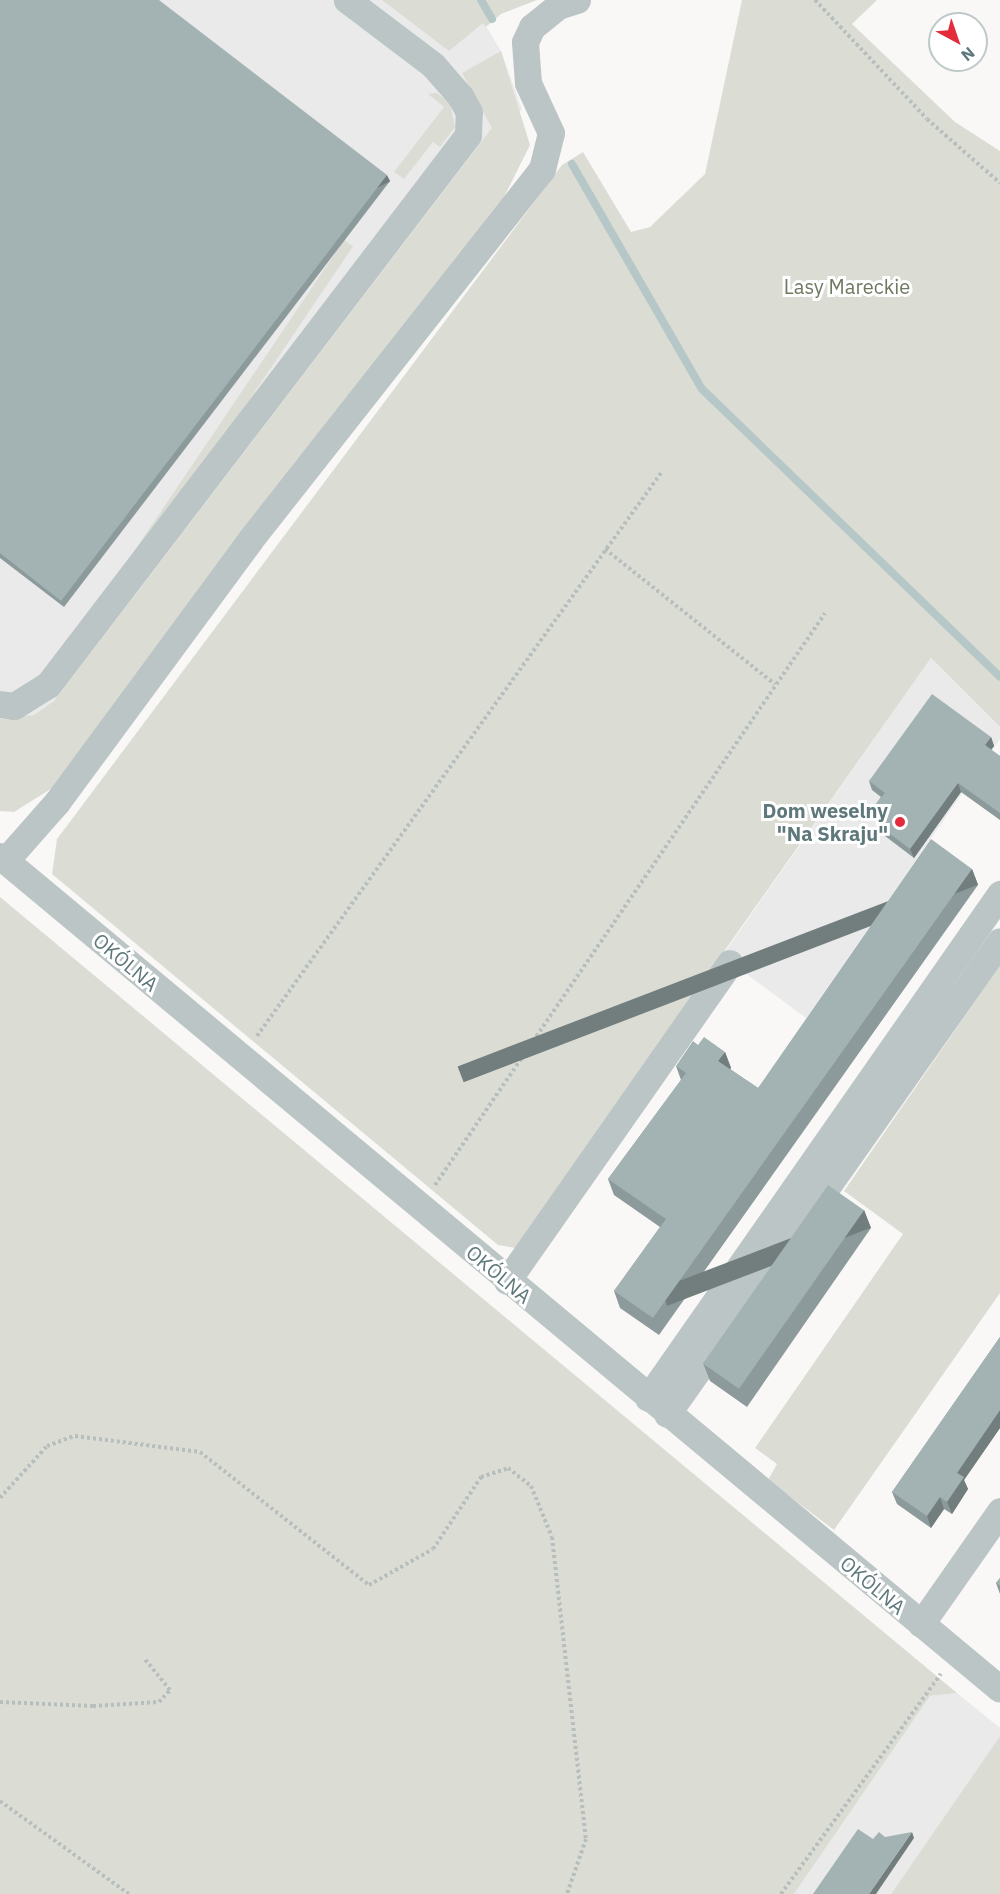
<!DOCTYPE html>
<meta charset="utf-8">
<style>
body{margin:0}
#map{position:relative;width:1000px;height:1894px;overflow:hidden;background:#f9f8f6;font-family:"IBM Plex Sans",sans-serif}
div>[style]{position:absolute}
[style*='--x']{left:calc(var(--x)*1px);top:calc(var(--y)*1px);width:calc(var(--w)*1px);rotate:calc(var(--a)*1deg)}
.built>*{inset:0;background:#e9eae9}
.green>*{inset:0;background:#dbddd5;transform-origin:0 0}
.stream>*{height:8px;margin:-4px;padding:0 4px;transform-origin:4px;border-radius:4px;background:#b6c7c7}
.path>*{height:4px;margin-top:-2px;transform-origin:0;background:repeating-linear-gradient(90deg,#b7bebe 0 3px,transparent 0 6px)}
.minor>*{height:27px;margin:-13.5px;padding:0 13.5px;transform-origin:13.5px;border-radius:13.5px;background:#bcc5c6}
.wall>*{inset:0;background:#8c9a9b}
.shaded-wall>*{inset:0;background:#727d7e;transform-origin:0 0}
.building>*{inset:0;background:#a3b3b4;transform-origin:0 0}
.dots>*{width:16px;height:16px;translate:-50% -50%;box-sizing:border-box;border:3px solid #fff;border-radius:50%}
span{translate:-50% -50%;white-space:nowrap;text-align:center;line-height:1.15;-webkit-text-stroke:6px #fff;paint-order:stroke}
.park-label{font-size:20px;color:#6e7962}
.poi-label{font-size:20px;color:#5e787b;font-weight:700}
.right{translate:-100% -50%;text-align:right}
.street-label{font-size:20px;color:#5e787b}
.north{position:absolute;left:928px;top:12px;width:60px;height:60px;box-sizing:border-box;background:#fff;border:2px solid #bfc9ca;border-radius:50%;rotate:140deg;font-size:16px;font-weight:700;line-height:24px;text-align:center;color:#5e787b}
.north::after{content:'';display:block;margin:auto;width:21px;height:27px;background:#e42b3c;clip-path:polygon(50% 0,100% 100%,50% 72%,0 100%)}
</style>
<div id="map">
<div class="built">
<i style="clip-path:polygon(0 0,470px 0,501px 51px,522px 109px,0 810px)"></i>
<i style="clip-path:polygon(931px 658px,1000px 727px,1000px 739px,806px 1018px,722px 956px)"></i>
<i style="clip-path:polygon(957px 1693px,1000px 1728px,1000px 1736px,891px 1894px,794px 1894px,930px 1696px)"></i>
</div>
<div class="green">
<i style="clip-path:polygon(382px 0,537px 0,501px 14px,486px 27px,483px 23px,449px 51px)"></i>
<i style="clip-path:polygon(742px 0,877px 0,852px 24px,955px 122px,1000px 151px,1000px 727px,931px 658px,515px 1248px,498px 1245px,52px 874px,57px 839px,562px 165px,583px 152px,631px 232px,650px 227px,705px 174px)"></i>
<i style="clip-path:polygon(501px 51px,530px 145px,501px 203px,54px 787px,14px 812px,0 811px,0 719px,34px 715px,54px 701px,492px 128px,462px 73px)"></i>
<i style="clip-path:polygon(437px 93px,450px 103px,455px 127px,440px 147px,433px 142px,404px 179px,394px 172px,444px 107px,428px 94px)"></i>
<i style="left:344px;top:240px;width:11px;height:462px;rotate:34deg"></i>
<i style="clip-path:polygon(0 897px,957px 1693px,930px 1696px,794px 1894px,0 1894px)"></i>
<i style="clip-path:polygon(1000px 965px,1000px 1293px,834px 1530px,768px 1480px,777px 1464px,755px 1448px,903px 1234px,844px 1191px)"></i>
<i style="clip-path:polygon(1000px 1736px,1000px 1894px,891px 1894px)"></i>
</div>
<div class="stream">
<i style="--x:481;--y:0;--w:22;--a:60"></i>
<i style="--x:572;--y:164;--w:260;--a:60"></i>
<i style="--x:702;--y:389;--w:414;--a:44"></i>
</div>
<div class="path">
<i style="--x:815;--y:0;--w:163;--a:46.7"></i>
<i style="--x:927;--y:119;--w:97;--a:41.2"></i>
<i style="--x:605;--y:549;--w:217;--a:38.5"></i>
<i style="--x:257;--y:1036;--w:693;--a:-54.34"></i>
<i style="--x:435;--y:1185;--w:692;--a:-55.71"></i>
<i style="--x:0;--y:1498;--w:70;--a:-47.9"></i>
<i style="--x:47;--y:1446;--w:30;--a:-20"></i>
<i style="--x:75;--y:1436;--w:126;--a:7.3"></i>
<i style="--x:200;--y:1452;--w:215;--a:38.2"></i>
<i style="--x:369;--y:1585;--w:73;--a:-29.4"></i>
<i style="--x:433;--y:1549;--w:87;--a:-56.3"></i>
<i style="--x:481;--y:1477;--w:28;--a:-18"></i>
<i style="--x:508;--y:1468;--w:29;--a:38"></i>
<i style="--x:531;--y:1486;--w:55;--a:67.6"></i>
<i style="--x:552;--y:1537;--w:304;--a:83.6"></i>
<i style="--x:586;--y:1839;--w:58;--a:109.1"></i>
<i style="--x:0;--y:1702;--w:93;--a:2.5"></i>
<i style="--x:93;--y:1706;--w:66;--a:-3.5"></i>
<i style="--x:159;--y:1702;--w:16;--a:-47"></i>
<i style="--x:170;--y:1690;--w:40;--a:-129"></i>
<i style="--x:0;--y:1801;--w:159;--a:35.8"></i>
<i style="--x:781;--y:1894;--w:272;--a:-54"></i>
</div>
<div class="minor">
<i style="--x:0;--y:704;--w:14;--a:8"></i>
<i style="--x:14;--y:706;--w:40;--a:-32"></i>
<i style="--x:48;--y:685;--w:692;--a:-52.63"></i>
<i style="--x:468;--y:135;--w:23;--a:-88"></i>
<i style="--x:469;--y:112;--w:18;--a:-119"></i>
<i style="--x:460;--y:96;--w:41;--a:-131.1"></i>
<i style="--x:433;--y:65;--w:108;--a:-142.9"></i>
<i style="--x:0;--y:856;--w:1301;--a:39.79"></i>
<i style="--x:5;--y:861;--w:79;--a:-48.6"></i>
<i style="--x:57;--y:802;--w:325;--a:-53.6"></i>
<i style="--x:250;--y:540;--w:472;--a:-51.8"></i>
<i style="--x:542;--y:169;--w:37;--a:-76"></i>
<i style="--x:551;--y:133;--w:55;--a:-114.7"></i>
<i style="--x:528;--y:83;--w:41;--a:-94.2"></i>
<i style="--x:525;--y:42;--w:17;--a:-65"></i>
<i style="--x:532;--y:27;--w:33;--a:-39"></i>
<i style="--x:558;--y:6;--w:20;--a:-18"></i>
<i style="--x:507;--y:1281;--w:388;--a:-55"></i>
<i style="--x:648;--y:1398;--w:615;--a:-55.07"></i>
<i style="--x:667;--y:1414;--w:578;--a:-54.85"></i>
<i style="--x:921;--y:1624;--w:138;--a:-55"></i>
</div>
<div class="wall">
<i style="clip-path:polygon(0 0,390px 181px,64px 607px,0 558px)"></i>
<i style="clip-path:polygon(991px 737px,994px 746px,991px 750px,1000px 756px,1000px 820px,961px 792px,914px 858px,885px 836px,881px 827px,885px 823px,877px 817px,873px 808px,881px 797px,872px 790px,869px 781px)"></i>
<i style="clip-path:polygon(972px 869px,978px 885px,659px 1335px,620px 1308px,614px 1291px,660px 1227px,614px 1195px,608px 1179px,681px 1080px,676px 1066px,725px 1052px,731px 1068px,730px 1069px,758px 1088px)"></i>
<i style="clip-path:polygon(864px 1210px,871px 1228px,747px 1407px,710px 1381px,703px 1363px)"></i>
<i style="clip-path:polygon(1000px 1337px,1000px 1428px,964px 1480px,968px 1489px,952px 1514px,944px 1509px,931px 1528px,897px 1504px,892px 1492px)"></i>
<i style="clip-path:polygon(1000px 1578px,1000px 1594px,996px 1583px)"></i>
</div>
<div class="shaded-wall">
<i style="left:387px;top:175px;width:7px;height:536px;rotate:63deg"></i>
<i style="clip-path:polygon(991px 737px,994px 746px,988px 754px,985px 745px)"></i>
<i style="clip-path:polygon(958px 783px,961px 792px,914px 858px,910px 849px)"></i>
<i style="left:972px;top:869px;width:17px;height:551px;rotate:69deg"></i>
<i style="clip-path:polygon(725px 1052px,731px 1068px,724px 1078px,718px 1061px)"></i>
<i style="left:864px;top:1210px;width:19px;height:218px;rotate:69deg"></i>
<i style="clip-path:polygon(1000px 1410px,1000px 1428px,964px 1480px,968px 1489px,952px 1514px,947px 1502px,957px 1473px)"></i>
<i style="clip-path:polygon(940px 1497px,944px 1509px,931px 1528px,927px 1516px)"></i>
<i style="clip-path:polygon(912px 1832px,914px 1838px,876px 1894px,869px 1894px)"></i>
</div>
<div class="building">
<i style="clip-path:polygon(0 0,159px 0,387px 175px,61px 601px,0 553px)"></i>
<i style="clip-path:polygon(932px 694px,991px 737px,985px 745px,1000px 756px,1000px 813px,958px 783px,910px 849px,881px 827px,888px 819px,873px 808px,885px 793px,869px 781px)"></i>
<i style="clip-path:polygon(931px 839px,972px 869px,653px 1318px,614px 1291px,666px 1219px,608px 1179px,686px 1073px,676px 1066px,693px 1041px,698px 1045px,704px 1037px,725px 1052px,718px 1061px,758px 1088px)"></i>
<i style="left:828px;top:1185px;width:44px;height:218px;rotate:35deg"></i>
<i style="clip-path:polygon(1000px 1337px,1000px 1410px,957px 1473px,964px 1477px,947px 1502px,940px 1497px,927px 1516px,892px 1492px)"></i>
<i style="clip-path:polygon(1000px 1578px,1000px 1586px,996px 1583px)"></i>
<i style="clip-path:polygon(858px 1829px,873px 1839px,879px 1832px,885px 1837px,912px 1832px,869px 1894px,813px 1894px)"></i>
</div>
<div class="dots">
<i style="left:900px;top:822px;background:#e42b3c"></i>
</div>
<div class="park-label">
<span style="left:847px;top:286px">Lasy Mareckie</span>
</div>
<div class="poi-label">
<span class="right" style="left:888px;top:822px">Dom weselny<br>"Na Skraju"</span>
</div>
<div class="street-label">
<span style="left:126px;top:962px;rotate:40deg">OKÓLNA</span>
<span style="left:499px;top:1274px;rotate:40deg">OKÓLNA</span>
<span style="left:873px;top:1585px;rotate:40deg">OKÓLNA</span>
</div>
<div class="north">N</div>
</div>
